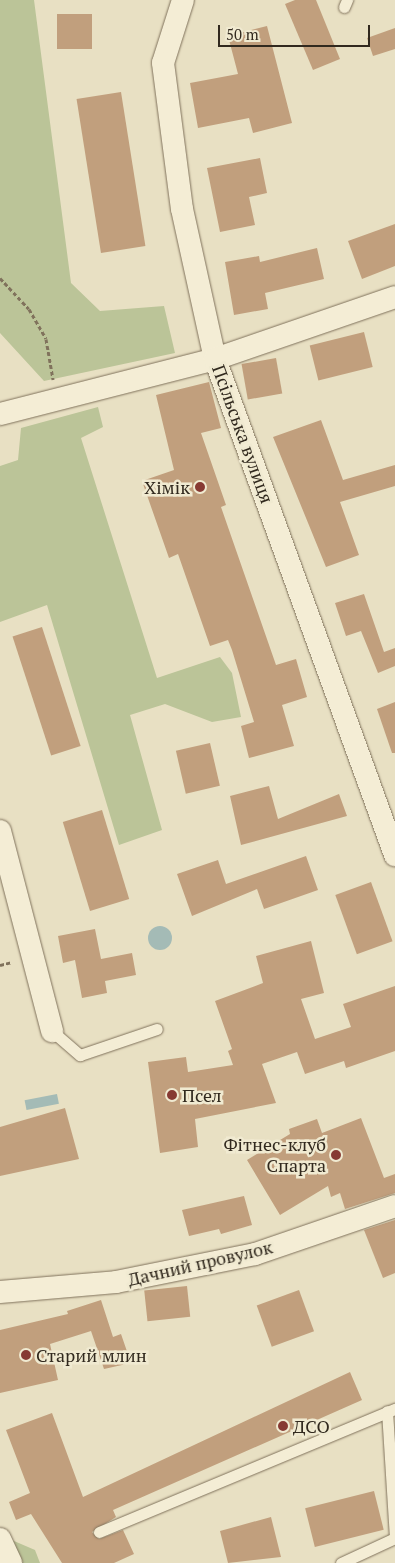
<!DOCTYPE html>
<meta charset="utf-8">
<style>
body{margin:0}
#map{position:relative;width:395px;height:1563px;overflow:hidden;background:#e8e0c3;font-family:"PT Serif",serif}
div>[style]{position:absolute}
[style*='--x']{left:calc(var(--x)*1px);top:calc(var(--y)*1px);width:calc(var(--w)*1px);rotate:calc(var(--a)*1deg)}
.green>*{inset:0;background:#bbc498}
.water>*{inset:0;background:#a4bbb6;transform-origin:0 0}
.round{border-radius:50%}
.building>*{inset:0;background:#c19f7d;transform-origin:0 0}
.path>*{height:3px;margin-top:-1.5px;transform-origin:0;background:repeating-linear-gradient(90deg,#80725c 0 4px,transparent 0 6.5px)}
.roads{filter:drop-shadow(0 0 1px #80725c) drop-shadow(0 0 1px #80725c)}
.service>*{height:11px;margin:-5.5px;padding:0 5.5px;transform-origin:5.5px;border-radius:5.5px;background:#f4edd5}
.minor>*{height:22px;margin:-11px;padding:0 11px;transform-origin:11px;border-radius:11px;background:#f4edd5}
.dots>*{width:14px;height:14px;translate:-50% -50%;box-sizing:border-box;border:2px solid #f0ead1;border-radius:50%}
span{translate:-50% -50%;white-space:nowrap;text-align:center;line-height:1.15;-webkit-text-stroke:5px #f0ead1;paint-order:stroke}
.street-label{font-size:18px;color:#31291e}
.poi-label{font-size:18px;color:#31291e}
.right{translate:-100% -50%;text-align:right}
.left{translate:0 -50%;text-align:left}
.scale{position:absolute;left:218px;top:25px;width:152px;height:22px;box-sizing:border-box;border:2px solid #31291e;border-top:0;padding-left:6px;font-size:15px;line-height:18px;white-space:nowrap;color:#31291e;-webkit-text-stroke:4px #f0ead1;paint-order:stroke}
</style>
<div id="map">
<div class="green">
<i style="clip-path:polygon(0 0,34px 0,71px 283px,100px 311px,164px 306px,175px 353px,44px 381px,0 333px)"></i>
<i style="clip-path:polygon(98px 407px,103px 427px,81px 438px,157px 678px,220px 657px,232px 673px,241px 717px,212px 722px,165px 704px,130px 715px,162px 830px,119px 845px,47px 605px,0 622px,0 466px,18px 460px,21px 428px)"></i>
<i style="clip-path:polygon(0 1535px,35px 1550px,40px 1563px,0 1563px)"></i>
</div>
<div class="water">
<i class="round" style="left:148px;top:926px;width:24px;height:24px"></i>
<i style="left:57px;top:1094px;width:10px;height:33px;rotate:79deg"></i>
</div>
<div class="building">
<i style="clip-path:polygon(295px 0,316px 0,340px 59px,313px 70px,285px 4px)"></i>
<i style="left:57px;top:14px;width:35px;height:35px"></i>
<i style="clip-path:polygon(267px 26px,292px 123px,253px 133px,249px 118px,198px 128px,190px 83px,238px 74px,228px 36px)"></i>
<i style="clip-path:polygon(395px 28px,395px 49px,373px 56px,367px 38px)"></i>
<i style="left:121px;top:92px;width:156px;height:45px;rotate:81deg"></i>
<i style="clip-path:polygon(260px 158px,267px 193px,249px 197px,255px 225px,220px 232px,207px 168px)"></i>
<i style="clip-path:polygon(395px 224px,395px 266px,362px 279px,348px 241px)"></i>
<i style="clip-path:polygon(317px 248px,324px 279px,265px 293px,268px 309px,234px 315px,225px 262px,259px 256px,260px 262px)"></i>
<i style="left:364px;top:332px;width:36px;height:56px;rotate:76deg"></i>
<i style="left:276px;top:358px;width:36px;height:35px;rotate:80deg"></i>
<i style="clip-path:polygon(209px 382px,221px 428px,201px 433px,226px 505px,221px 507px,276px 665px,296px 659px,307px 697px,282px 705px,294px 746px,249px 758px,241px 726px,254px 722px,232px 650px,228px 640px,210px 646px,178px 554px,169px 558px,142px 481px,174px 470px,156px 395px)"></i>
<i style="clip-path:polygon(321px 420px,343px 480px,395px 465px,395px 486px,340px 502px,359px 555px,326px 567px,273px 437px)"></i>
<i style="clip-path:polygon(364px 594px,384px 652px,395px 648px,395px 666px,378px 673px,361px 631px,346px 636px,335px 603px)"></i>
<i style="left:42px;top:627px;width:125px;height:31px;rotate:72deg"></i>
<i style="clip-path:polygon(395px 702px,395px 753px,392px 753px,377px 709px)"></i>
<i style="left:210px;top:743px;width:44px;height:35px;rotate:77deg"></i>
<i style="clip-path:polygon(269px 786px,278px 819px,339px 794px,347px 816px,241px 845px,230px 796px)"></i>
<i style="left:102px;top:810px;width:93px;height:41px;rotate:73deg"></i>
<i style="clip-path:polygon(306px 856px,318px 890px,264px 909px,257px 889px,192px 916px,177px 874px,218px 860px,226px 884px)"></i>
<i style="left:371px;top:882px;width:63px;height:38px;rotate:70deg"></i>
<i style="clip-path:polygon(95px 929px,101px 959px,132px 953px,136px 975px,105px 981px,107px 993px,82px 998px,75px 960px,63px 963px,58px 936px)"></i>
<i style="clip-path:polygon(311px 941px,324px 993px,301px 999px,315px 1039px,351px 1027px,343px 1004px,395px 986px,395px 1051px,346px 1068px,344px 1061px,305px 1074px,297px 1052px,262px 1064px,276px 1103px,195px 1119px,198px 1147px,160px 1153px,148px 1062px,186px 1057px,188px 1072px,233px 1065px,228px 1051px,232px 1049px,215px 1001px,263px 983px,256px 956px)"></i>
<i style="clip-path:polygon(65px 1108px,79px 1159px,0 1176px,0 1127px)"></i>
<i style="clip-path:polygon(361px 1118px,384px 1178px,395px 1174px,395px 1193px,345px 1209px,340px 1193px,331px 1197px,328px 1186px,280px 1215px,247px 1160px,290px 1134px,289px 1129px,317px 1119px,322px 1133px)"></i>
<i style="clip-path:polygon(244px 1196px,252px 1225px,221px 1234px,219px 1229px,189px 1236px,182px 1210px)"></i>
<i style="clip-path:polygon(395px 1220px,395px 1273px,383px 1278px,364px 1230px)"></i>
<i style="left:187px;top:1286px;width:31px;height:43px;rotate:84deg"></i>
<i style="left:299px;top:1290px;width:44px;height:45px;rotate:70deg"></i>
<i style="clip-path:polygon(101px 1300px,113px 1337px,121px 1334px,131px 1363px,104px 1369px,91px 1331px,50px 1344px,58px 1380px,0 1393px,0 1330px,68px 1314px,67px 1311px)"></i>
<i style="clip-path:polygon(350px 1372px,362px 1400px,113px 1510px,116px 1517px,92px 1532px,99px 1539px,123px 1530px,134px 1554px,114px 1563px,62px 1563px,31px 1514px,16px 1520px,9px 1502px,30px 1493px,6px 1430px,52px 1413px,83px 1497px)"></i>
<i style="left:374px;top:1491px;width:40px;height:71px;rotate:76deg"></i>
<i style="clip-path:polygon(271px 1517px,281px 1557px,228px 1563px,220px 1531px)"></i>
</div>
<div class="path">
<i style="--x:0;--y:278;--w:42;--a:46.9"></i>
<i style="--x:29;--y:309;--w:34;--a:60"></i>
<i style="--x:46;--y:339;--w:41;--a:80.1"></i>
<i style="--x:0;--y:965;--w:12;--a:-14"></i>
</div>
<div class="roads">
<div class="service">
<i style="--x:344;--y:7;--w:8;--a:-67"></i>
<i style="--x:52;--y:1031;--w:37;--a:41"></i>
<i style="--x:80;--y:1055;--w:81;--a:-18.7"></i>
<i style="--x:99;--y:1532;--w:321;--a:-22.6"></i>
<i style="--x:341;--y:1563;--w:60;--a:-24.8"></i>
<i style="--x:395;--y:1538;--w:127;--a:-93.6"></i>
</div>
<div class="minor">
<i style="--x:183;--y:0;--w:66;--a:107.6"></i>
<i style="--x:163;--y:63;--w:147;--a:82.6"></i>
<i style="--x:182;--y:209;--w:154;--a:77.6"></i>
<i style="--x:215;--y:359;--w:528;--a:70.05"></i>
<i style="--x:0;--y:414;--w:222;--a:-14.3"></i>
<i style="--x:215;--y:359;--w:190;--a:-19"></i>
<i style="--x:0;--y:831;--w:207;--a:75.4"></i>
<i style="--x:0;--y:1292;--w:116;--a:-4.9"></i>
<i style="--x:116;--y:1282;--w:142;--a:-11.4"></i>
<i style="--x:255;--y:1254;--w:148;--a:-18.9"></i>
<i style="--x:0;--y:1539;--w:26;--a:65"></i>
</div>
</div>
<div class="dots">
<i style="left:200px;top:487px;background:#873a33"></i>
<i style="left:172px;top:1095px;background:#873a33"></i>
<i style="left:336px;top:1155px;background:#873a33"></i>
<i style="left:26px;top:1355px;background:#873a33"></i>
<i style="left:283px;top:1426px;background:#873a33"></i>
</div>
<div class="street-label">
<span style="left:243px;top:434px;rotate:70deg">Псільська вулиця</span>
<span style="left:200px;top:1263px;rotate:-13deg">Дачний провулок</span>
</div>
<div class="poi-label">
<span class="right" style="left:190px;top:487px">Хімік</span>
<span class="left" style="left:182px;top:1095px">Псел</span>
<span class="right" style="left:326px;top:1155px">Фітнес-клуб<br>Спарта</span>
<span class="left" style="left:36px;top:1355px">Старий млин</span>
<span class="left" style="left:293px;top:1426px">ДСО</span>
</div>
<div class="scale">50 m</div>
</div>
